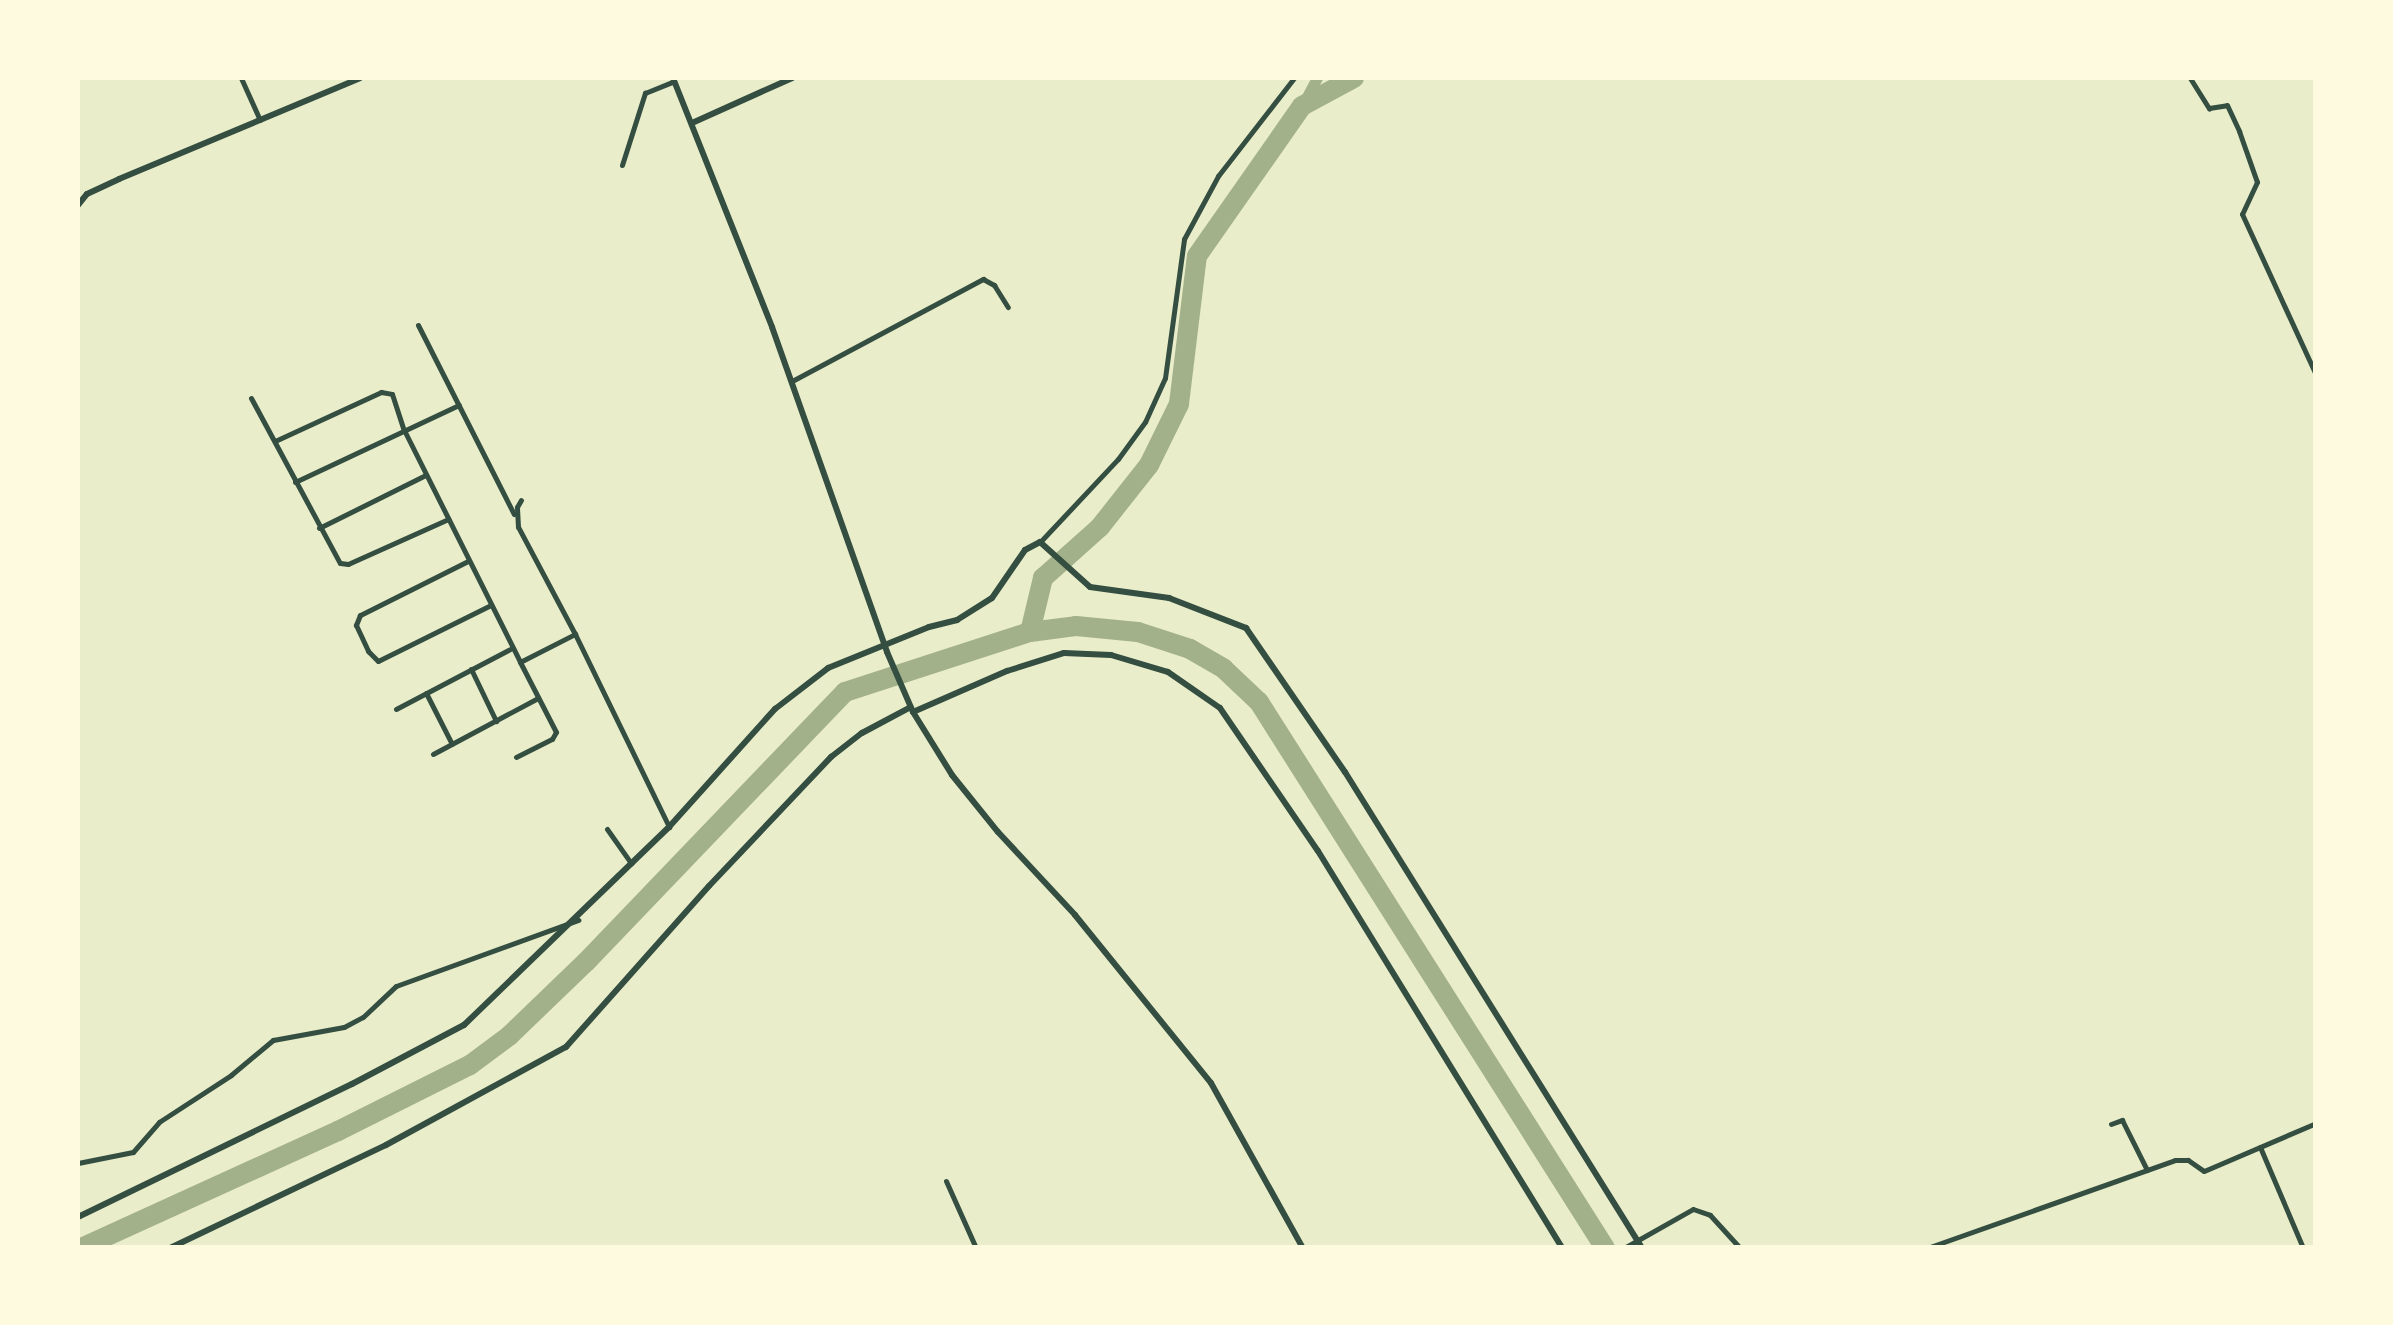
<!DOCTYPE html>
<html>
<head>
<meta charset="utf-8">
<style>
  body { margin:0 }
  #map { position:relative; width:2393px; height:1325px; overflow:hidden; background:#e9edc9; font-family:"Zilla Slab",serif }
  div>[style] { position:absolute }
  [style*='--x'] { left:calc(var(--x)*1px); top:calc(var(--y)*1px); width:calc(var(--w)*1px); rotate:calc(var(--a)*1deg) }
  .canal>* { height:11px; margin:-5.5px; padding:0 5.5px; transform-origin:5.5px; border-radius:5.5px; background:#a3b18a }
  .river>* { height:20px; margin:-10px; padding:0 10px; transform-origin:10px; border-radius:10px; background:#a3b18a }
  .minor>* { height:5px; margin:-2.5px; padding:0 2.5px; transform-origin:2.5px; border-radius:2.5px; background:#344e41 }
  .tertiary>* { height:6px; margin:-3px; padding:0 3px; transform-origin:3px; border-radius:3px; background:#344e41 }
  .secondary>* { height:6px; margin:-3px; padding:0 3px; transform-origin:3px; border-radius:3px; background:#344e41 }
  span { translate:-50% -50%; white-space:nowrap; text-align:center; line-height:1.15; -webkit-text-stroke:8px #fefae0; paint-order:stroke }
  .frame { position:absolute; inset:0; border:80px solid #fefae0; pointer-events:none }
</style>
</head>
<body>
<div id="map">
  <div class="canal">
    <i style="--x:1302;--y:106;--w:32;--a:-62"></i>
  </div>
  <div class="river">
    <i style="--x:1030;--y:632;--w:56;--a:-76.5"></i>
    <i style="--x:1043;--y:578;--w:76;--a:-41.8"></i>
    <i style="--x:1100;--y:527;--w:79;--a:-51.7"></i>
    <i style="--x:1149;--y:465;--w:68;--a:-63.8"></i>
    <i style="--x:1179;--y:404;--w:149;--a:-83.1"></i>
    <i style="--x:1197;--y:256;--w:183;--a:-55"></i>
    <i style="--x:1302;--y:106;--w:59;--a:-28.3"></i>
    <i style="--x:81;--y:1248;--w:282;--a:-24.5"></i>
    <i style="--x:338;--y:1131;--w:148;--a:-26.6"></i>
    <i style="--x:470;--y:1065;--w:49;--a:-36.6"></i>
    <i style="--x:509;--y:1036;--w:107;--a:-43.9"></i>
    <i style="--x:586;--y:962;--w:374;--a:-46.2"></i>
    <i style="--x:845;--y:692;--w:194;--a:-18"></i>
    <i style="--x:1030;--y:632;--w:46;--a:-7.4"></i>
    <i style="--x:1076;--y:626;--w:62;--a:5.5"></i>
    <i style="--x:1138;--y:632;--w:55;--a:18.1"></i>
    <i style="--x:1190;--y:649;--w:39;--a:30"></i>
    <i style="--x:1224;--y:669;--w:48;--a:43.3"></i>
    <i style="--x:1259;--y:702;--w:646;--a:57.64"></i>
  </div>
  <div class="minor">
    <i style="--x:241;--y:78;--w:46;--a:65.7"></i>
    <i style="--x:2190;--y:78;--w:36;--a:58"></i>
    <i style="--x:2209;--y:108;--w:18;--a:-9"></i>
    <i style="--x:2227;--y:105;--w:29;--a:65"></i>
    <i style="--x:2239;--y:131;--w:54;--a:70.6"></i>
    <i style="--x:2257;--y:182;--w:35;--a:115"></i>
    <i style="--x:2242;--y:214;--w:177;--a:65.3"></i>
    <i style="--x:622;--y:165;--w:76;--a:-72.3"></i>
    <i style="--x:645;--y:93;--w:31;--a:-22"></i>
    <i style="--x:418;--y:325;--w:212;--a:63.1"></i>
    <i style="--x:792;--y:381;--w:217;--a:-28.1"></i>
    <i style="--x:983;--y:279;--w:13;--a:29"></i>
    <i style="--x:994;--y:285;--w:26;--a:58"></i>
    <i style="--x:251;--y:398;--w:187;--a:61.7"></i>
    <i style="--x:340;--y:563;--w:8;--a:7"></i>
    <i style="--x:348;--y:564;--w:110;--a:-24.2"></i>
    <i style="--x:275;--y:441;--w:117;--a:-24.8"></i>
    <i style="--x:381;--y:392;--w:11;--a:10"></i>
    <i style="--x:392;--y:394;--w:38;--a:72"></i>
    <i style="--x:404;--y:430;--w:259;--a:63.4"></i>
    <i style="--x:520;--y:662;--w:62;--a:-27"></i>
    <i style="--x:575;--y:634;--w:121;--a:-118"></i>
    <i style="--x:518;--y:527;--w:20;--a:-93"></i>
    <i style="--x:517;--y:507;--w:8;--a:-60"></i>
    <i style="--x:295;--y:482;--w:181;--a:-25.2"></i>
    <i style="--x:319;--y:528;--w:119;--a:-26.4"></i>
    <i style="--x:1040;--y:542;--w:114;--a:-46.8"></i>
    <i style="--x:1118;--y:459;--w:46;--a:-53.9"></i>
    <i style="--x:1145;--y:422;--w:48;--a:-65.6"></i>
    <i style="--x:1165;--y:378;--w:140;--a:-82.2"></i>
    <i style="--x:1184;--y:239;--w:72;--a:-61.6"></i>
    <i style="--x:1218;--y:176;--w:124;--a:-52.2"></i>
    <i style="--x:468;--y:561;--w:121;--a:153.4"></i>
    <i style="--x:360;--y:615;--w:11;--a:112"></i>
    <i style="--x:356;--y:625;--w:29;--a:65"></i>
    <i style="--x:368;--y:651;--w:14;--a:45"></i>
    <i style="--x:378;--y:661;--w:126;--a:-26.4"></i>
    <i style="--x:575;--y:634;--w:215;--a:64"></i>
    <i style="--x:471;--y:669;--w:58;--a:64.3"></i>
    <i style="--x:426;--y:693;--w:57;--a:63"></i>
    <i style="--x:396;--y:709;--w:131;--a:-27.7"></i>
    <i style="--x:433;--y:754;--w:119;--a:-28.1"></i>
    <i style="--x:516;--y:757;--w:40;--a:-26.6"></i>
    <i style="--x:552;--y:739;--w:8;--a:-60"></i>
    <i style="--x:556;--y:732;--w:79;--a:-117.2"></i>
    <i style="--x:607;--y:829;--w:42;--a:54.8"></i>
    <i style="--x:2111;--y:1124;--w:12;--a:-20"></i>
    <i style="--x:2122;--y:1120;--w:56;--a:63.4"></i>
    <i style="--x:2260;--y:1147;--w:110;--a:66.9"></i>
    <i style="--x:78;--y:1163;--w:56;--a:-11.3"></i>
    <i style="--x:133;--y:1152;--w:40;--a:-49"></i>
    <i style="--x:159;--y:1122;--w:86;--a:-33.1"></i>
    <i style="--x:231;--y:1075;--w:55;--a:-39.8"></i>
    <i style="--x:273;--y:1040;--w:72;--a:-10.4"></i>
    <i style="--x:344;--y:1027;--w:21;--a:-28"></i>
    <i style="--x:363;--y:1017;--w:45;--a:-43.2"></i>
    <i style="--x:396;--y:986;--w:194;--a:-19.9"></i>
    <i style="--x:946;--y:1181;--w:73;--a:65.9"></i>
    <i style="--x:1624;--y:1248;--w:79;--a:-29.5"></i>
    <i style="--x:1693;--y:1209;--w:18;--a:19"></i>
    <i style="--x:1710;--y:1215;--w:45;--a:47.7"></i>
    <i style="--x:1927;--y:1248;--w:263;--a:-19.5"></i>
    <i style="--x:2175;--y:1160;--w:13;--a:0"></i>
    <i style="--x:2188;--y:1160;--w:19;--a:35"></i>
    <i style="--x:2204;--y:1171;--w:122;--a:-23.2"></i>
  </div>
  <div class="tertiary">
    <i style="--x:692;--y:123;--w:110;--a:-24.2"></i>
    <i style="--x:78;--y:205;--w:14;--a:-51"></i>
    <i style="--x:87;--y:194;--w:35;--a:-25"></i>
    <i style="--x:119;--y:179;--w:261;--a:-22.7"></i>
    <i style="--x:913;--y:712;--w:103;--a:-23.6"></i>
    <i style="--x:1007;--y:671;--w:60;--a:-17.5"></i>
    <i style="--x:1064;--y:653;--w:47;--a:2.4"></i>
    <i style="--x:1111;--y:655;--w:59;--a:16.6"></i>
    <i style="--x:1168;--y:672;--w:63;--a:34.7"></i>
    <i style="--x:1220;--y:708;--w:173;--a:55.6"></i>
    <i style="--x:1318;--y:851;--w:466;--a:58.4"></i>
    <i style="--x:78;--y:1217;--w:305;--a:-25.9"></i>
    <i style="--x:352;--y:1084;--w:127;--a:-27.8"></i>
    <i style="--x:464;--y:1025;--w:285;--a:-44"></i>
    <i style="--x:669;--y:827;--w:159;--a:-48.1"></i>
    <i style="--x:775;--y:709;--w:67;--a:-37.7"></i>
    <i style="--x:828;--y:668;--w:109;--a:-22.1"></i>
    <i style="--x:929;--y:627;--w:29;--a:-14"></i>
    <i style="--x:957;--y:620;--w:41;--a:-32.2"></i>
    <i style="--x:992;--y:598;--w:58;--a:-55.5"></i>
    <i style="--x:1025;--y:550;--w:17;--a:-28"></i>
    <i style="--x:1040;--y:542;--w:67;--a:42"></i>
    <i style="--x:1090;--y:587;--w:80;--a:7.9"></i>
    <i style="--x:1169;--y:598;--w:83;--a:21.3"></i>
    <i style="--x:1246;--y:628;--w:175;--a:55.5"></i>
    <i style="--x:1345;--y:772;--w:561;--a:58.04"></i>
    <i style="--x:170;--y:1248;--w:239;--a:-25.5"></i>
    <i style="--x:386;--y:1145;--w:205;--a:-28.6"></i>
    <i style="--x:566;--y:1047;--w:215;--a:-48.4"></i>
    <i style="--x:709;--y:886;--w:178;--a:-46.6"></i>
    <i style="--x:831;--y:757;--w:39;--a:-38"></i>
    <i style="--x:862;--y:733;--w:55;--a:-28"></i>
  </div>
  <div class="secondary">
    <i style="--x:673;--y:78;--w:268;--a:68.3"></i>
    <i style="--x:772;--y:327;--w:345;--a:70.5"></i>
    <i style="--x:887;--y:652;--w:65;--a:66.6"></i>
    <i style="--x:913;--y:712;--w:74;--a:58.2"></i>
    <i style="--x:952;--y:775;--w:73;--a:51.1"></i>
    <i style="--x:998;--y:832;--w:113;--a:47.1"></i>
    <i style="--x:1075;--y:915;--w:216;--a:51"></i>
    <i style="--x:1211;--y:1083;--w:189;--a:60.9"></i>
  </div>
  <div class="frame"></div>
</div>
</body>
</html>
